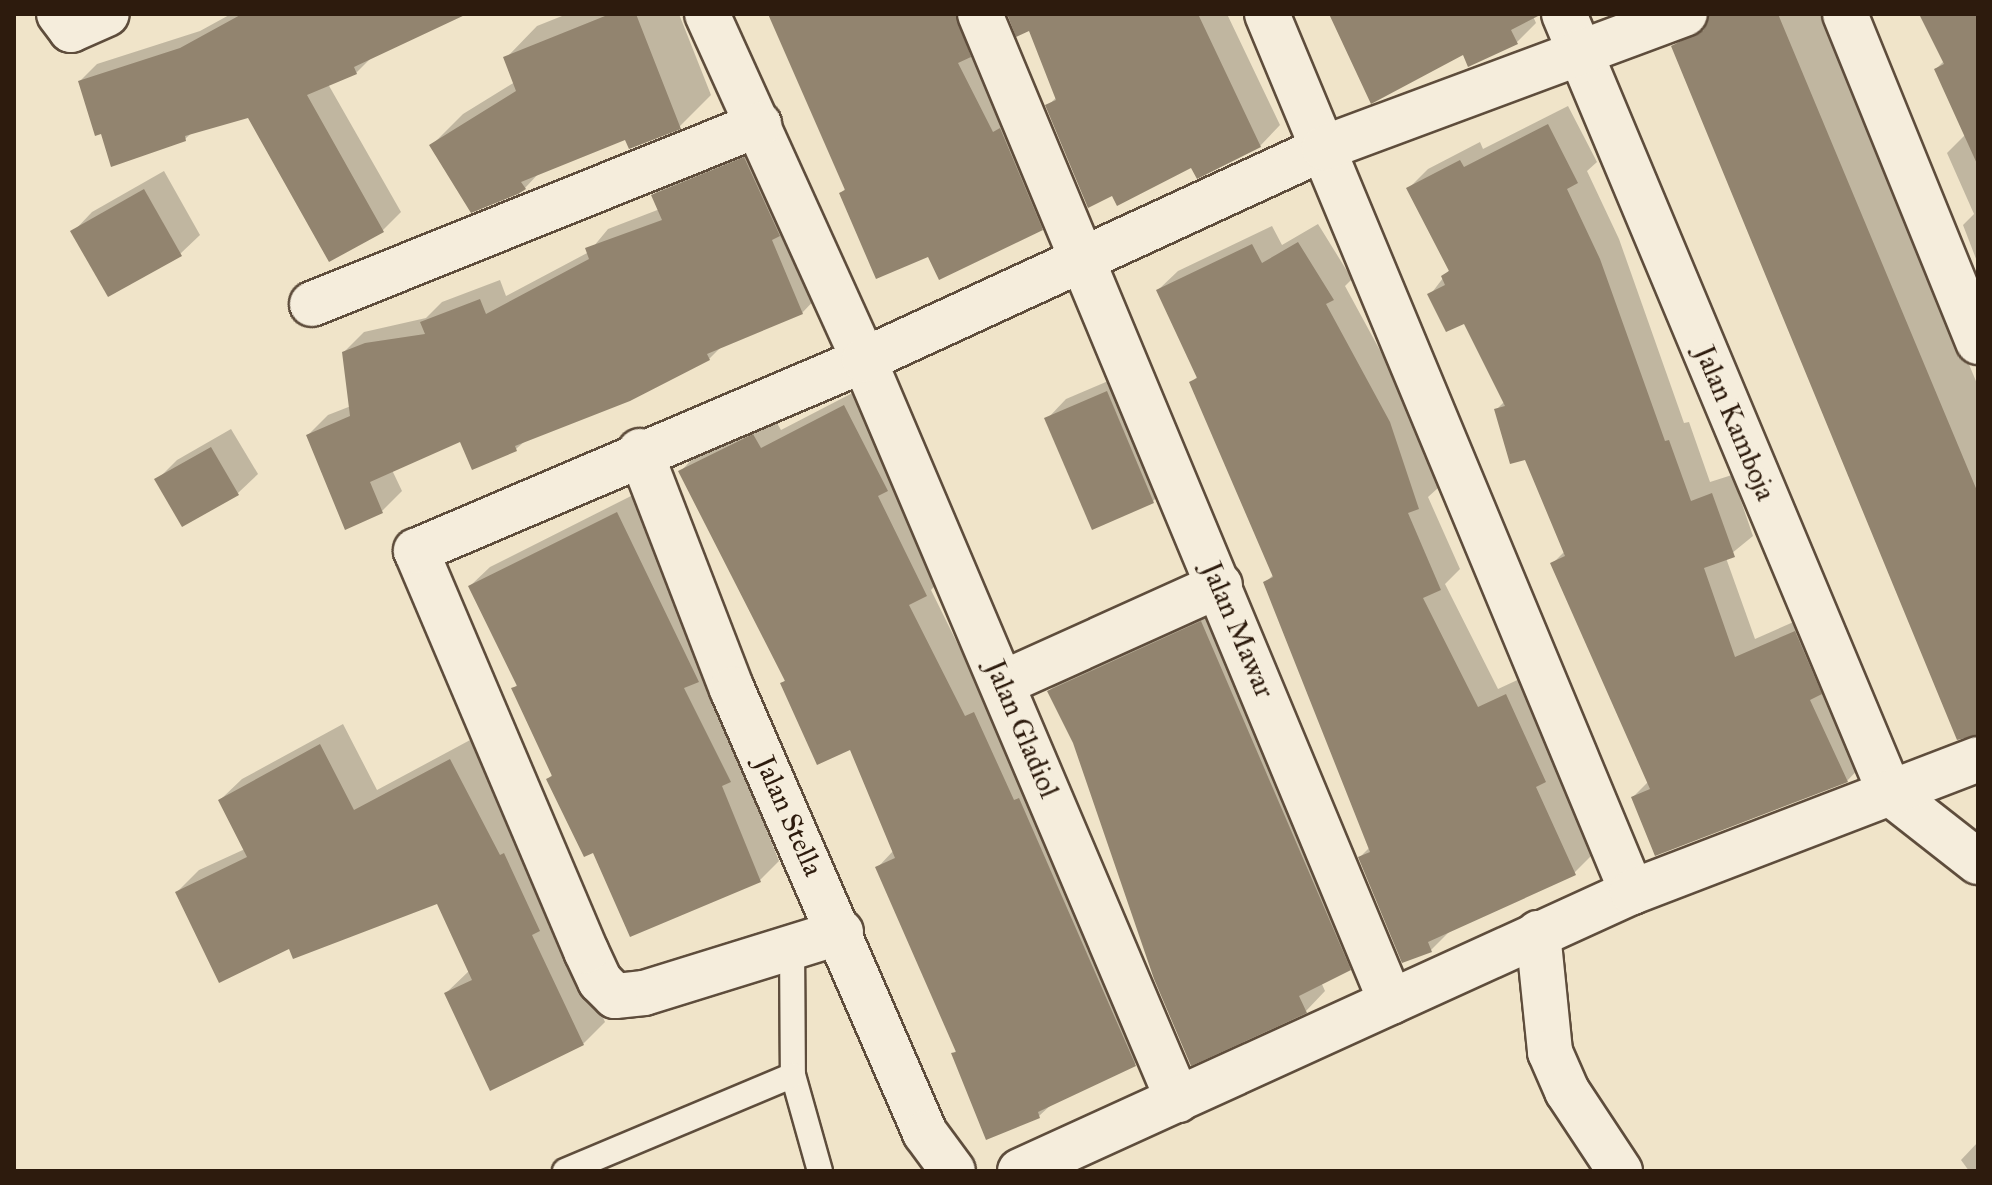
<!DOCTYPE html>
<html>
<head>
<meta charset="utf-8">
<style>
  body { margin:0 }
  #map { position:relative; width:1992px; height:1185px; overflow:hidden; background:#f0e4c9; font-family:"IM FELL Great Primer",serif }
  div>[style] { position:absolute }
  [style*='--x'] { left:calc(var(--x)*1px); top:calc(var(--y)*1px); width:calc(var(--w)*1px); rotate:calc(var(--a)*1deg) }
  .shadow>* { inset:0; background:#0003 }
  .building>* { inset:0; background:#92846f }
  .roads { filter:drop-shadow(2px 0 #5e4d3c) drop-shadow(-2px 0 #5e4d3c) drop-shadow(0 2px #5e4d3c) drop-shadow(0 -2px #5e4d3c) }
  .service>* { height:24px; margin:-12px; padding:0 12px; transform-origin:12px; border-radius:12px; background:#f5eddc }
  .minor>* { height:44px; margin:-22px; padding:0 22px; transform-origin:22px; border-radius:22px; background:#f5eddc }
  span { translate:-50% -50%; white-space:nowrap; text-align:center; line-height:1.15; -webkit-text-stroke:8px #f5eddc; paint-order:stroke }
  .street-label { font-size:28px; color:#2d1b0d }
  .frame { position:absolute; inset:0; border:16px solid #2d1b0d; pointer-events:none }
</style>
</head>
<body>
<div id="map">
  <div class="shadow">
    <i style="clip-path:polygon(231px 14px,358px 14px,374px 55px,356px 73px,328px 84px,401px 212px,383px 230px,330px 260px,249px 116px,194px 131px,185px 139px,102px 132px,80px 81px,97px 64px,200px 31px)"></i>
    <i style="clip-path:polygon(567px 14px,679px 14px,711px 95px,679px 127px,626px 138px,540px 172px,525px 188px,431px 146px,463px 114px,515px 82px,506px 58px,537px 26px)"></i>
    <i style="clip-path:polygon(770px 14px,983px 14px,1062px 208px,1042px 228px,929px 254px,841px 193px,846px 188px)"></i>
    <i style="clip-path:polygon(1009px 14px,1227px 14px,1280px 125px,1260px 146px,1192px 165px,1047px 106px,1057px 97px,1030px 28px)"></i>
    <i style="clip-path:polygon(1332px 14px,1532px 14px,1536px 23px,1516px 43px,1464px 53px,1372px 101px)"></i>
    <i style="clip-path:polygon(1706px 14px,1823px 14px,1978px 386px,1978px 716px,1674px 46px)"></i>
    <i style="clip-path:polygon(1921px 14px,1978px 14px,1978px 264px,1963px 225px,1974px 214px,1947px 153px,1966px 134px,1936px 69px,1944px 61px)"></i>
    <i style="clip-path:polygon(1568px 106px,1597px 162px,1587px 171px,1619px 239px,1684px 423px,1689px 422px,1710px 482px,1732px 475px,1753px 536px,1726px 558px,1755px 639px,1814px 613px,1866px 761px,1847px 781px,1633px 797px,1649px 781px,1553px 563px,1565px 551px,1526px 457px,1496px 410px,1505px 401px,1465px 321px,1430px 295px,1450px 269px,1409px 188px,1428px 169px,1480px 142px,1483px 149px)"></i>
    <i style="clip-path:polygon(764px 138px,821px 293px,802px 313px,722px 346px,709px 359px,525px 441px,516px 449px,461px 440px,392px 470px,402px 491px,382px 511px,308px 435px,328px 415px,351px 406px,344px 352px,364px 332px,426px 318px,442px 302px,500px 280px,506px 296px,589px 252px,608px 229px,660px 209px,653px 195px,673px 175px)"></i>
    <i style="clip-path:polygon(164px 171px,200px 235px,180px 254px,73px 232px,92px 212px)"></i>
    <i style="clip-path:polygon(1318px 224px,1352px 279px,1345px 286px,1408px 402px,1438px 488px,1428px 497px,1460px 569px,1445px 584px,1498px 689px,1526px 676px,1565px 761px,1556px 769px,1594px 853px,1574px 873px,1450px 931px,1431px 950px,1360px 857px,1370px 847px,1266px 582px,1274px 574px,1191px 383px,1198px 376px,1158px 290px,1178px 271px,1272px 226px,1282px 245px)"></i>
    <i style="clip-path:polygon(1127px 373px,1173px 482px,1153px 501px,1047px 419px,1066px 399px)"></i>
    <i style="clip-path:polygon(864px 387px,945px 575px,931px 590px,1155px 1044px,1135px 1064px,1053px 1103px,1039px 1116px,953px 1054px,957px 1050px,878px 867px,894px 850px,851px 748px,782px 684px,786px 679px,681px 471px,700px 451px,773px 416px,781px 430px)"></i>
    <i style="clip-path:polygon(231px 429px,258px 474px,238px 493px,157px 480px,177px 460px)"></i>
    <i style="clip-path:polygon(637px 493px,749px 761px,742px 768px,779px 861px,759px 881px,594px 850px,548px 779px,553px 774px,513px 689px,518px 684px,470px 586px,490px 567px)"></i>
    <i style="clip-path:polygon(1221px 603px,1369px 949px,1349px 968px,1321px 982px,1325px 991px,1306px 1011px,1075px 742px,1049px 691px,1069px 671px)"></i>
    <i style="clip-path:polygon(343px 724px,377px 790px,472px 739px,522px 835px,605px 1022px,583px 1044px,446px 993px,469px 971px,438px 901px,290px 946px,177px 892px,199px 870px,245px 849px,220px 800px,242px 779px)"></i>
    <i style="clip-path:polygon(1978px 1142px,1978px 1171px,1969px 1171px,1961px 1160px)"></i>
  </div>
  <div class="building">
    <i style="clip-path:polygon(242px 14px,467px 14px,354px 67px,357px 74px,307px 95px,384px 232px,329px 262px,248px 118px,185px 136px,186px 141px,111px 167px,101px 134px,95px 136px,78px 81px,180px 48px)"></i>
    <i style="clip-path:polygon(610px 14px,636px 14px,681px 129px,629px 149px,625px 140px,521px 182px,526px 189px,518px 194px,471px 213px,429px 145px,516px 91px,503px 57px)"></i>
    <i style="clip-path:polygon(768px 14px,956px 14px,971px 57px,958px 63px,993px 132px,1000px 128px,1043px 230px,939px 280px,928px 257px,876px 279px,839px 193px,845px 190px)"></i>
    <i style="clip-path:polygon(1007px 14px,1198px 14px,1261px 147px,1197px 179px,1191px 168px,1117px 206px,1112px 196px,1088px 208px,1045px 105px,1056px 100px,1029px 31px,1016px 37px)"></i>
    <i style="clip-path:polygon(1329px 14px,1540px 14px,1540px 15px,1511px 30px,1518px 44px,1468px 67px,1463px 55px,1371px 104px)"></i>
    <i style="clip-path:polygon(1709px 14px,1778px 14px,1978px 493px,1978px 735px,1957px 740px,1671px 46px,1704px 30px)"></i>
    <i style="clip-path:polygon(1919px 14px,1978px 14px,1978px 166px,1934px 69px,1944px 64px)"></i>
    <i style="clip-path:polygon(1548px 124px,1578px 183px,1567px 189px,1600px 259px,1665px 441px,1669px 440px,1691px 501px,1712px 493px,1735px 557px,1704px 568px,1735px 657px,1795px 631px,1822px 694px,1810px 700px,1848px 782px,1655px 856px,1631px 797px,1650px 789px,1550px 563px,1565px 556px,1525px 460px,1510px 464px,1494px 409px,1505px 406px,1464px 324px,1446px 332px,1427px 294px,1445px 285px,1441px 276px,1449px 271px,1406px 188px,1460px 160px,1464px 167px)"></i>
    <i style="clip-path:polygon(744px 157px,780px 236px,772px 240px,803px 314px,707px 354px,710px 360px,630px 401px,515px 446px,517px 451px,472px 470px,460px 442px,370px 482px,383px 513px,345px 530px,306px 435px,350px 416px,342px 352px,365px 343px,425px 334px,420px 322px,480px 299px,486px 314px,589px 259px,585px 248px,662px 220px,651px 195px)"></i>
    <i style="clip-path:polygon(144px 189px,182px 256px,108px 297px,70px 231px)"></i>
    <i style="clip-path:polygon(1298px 242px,1334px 300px,1326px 304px,1390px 422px,1419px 509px,1408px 513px,1441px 590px,1423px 598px,1478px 707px,1506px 694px,1546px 782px,1536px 787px,1576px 875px,1428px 942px,1432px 952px,1402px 963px,1358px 857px,1370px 852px,1263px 582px,1273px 577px,1189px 382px,1197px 378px,1156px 290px,1252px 244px,1262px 263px)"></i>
    <i style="clip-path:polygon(1107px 391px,1154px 503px,1092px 530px,1044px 418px)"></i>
    <i style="clip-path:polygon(844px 405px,888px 491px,878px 496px,927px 596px,909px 605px,965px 716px,974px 712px,1014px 800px,1019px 798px,1136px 1066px,1038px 1112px,1040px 1118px,986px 1140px,951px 1053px,956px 1052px,875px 867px,895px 858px,850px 750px,817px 765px,780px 683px,785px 681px,678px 471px,753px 434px,761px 448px)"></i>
    <i style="clip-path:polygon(211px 447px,239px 495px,182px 527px,154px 479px)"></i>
    <i style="clip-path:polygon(617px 512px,699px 682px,684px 688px,731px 782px,722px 786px,761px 882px,630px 937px,593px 853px,584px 857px,546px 779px,552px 776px,511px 688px,517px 686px,468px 586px)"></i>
    <i style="clip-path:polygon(1201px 621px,1351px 970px,1299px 996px,1307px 1013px,1191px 1066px,1154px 979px,1073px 743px,1047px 691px)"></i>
    <i style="clip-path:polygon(320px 744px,354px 810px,450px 759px,500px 855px,504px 853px,540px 931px,532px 935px,584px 1045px,490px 1091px,444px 993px,472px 980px,437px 904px,293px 959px,289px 949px,219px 983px,175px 892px,247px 857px,218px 800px)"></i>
  </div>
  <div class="roads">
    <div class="service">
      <i style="--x:792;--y:944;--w:131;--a:89.6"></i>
      <i style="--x:793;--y:1075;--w:100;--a:74.3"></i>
      <i style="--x:565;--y:1171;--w:247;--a:-22.8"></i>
    </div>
    <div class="minor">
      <i style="--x:59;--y:14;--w:20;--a:53"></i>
      <i style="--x:71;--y:30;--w:39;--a:-24"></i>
      <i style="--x:707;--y:14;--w:380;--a:65.6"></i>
      <i style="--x:864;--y:360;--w:804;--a:67.01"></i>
      <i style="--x:980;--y:14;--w:1070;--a:67.41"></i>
      <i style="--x:1267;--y:14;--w:951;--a:67.43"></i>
      <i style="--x:1564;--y:14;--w:844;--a:67.29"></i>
      <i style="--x:1890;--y:793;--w:112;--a:38.1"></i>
      <i style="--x:1845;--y:14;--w:354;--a:67.9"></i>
      <i style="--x:312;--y:304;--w:482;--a:-21.9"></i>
      <i style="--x:640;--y:451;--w:255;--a:68.9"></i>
      <i style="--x:732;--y:689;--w:484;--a:66.5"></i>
      <i style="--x:925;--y:1133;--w:47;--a:53.6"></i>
      <i style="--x:1003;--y:683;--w:238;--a:-24.3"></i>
      <i style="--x:841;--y:932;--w:206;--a:162.8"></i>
      <i style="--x:644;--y:993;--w:29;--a:174"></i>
      <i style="--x:615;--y:996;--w:21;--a:-135"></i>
      <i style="--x:600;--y:981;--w:33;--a:-115"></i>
      <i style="--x:586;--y:951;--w:435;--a:-113"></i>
      <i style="--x:416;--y:551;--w:487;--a:-23.1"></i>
      <i style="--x:864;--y:360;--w:507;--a:-24.74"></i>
      <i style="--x:1324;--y:148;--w:385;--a:-20.4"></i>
      <i style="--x:1538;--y:933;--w:120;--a:84.2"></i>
      <i style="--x:1550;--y:1052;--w:43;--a:66.4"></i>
      <i style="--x:1567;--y:1091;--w:96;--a:56.5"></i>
      <i style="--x:1020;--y:1171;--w:673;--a:-24.51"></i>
      <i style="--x:1632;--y:892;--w:371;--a:-21"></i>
    </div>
  </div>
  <div class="street-label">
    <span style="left:1735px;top:423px;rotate:67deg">Jalan Kamboja</span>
    <span style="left:1238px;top:630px;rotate:67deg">Jalan Mawar</span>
    <span style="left:1022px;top:729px;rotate:67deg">Jalan Gladiol</span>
    <span style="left:789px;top:816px;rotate:66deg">Jalan Stella</span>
  </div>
  <div class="frame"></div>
</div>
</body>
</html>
